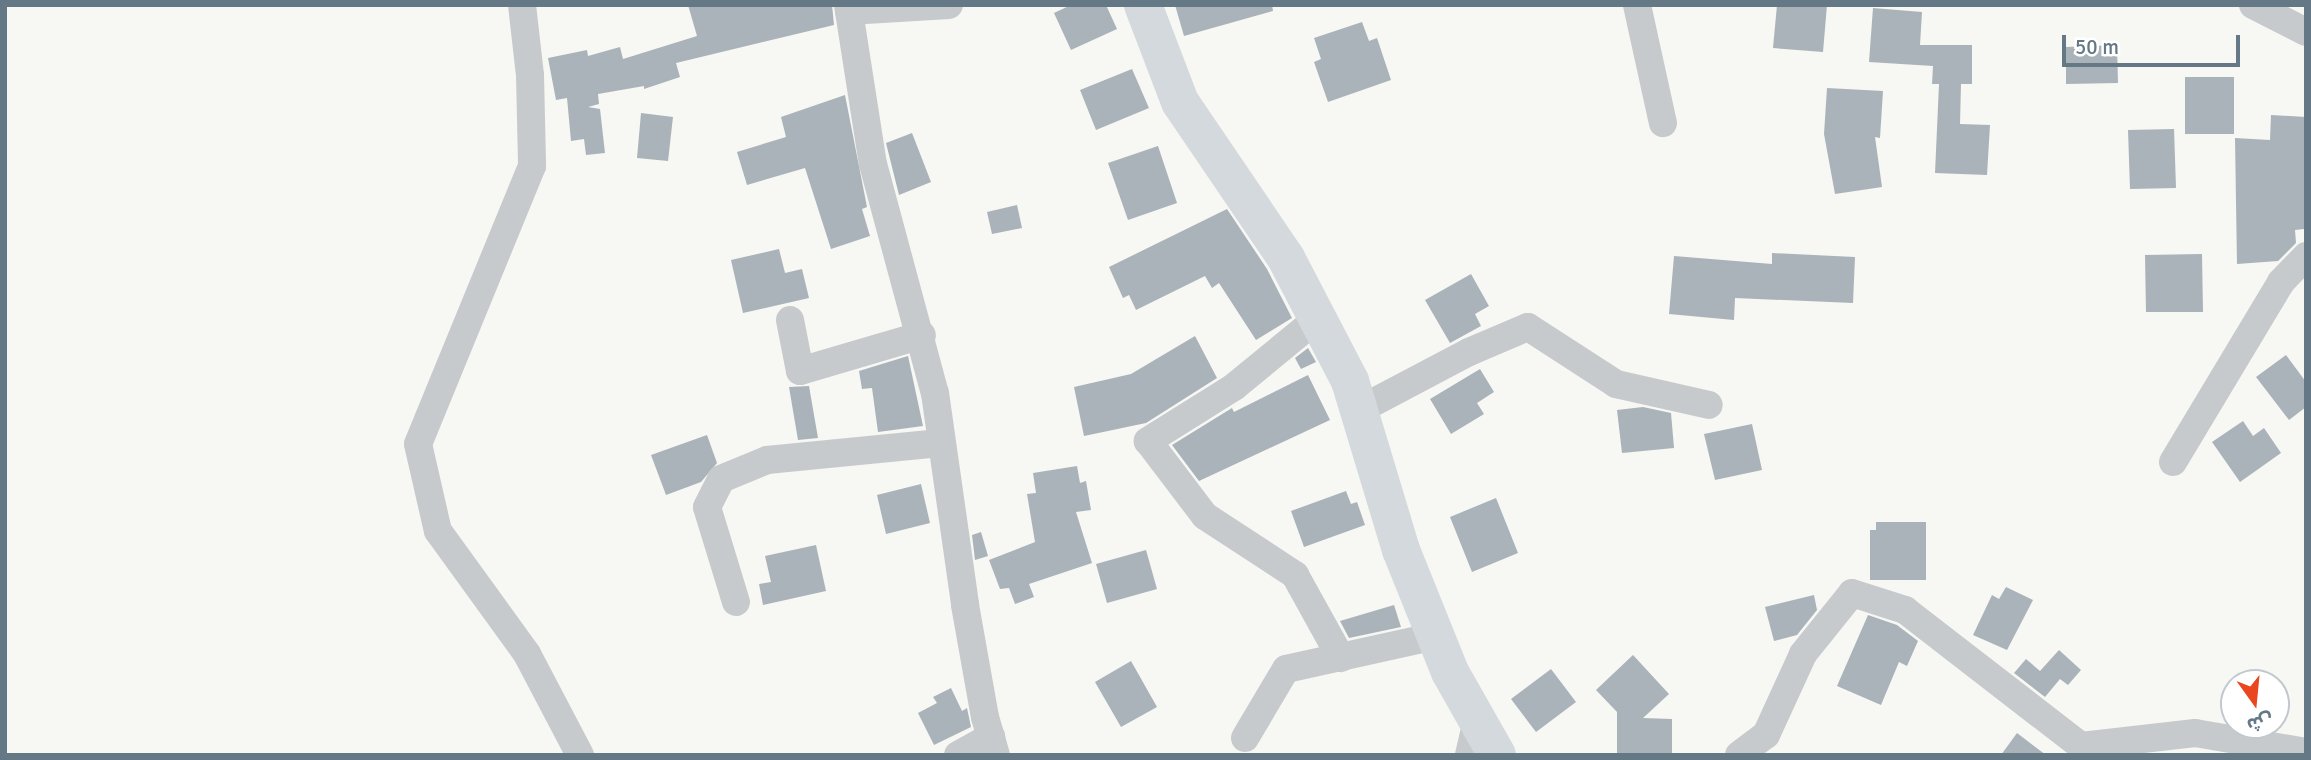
<!DOCTYPE html>
<html>
<head>
<meta charset="utf-8">
<style>
  body { margin:0 }
  #map { position:relative; width:2311px; height:760px; overflow:hidden; background:#f7f7f3; font-family:Signika,"Noto Sans Arabic",sans-serif }
  div>[style] { position:absolute }
  [style*='--x'] { left:calc(var(--x)*1px); top:calc(var(--y)*1px); width:calc(var(--w)*1px); rotate:calc(var(--a)*1deg) }
  .building>* { inset:0; background:#aab3b9 }
  .street>* { height:28px; margin:-14px; padding:0 14px; transform-origin:14px; border-radius:14px; background:#c6cacd }
  .secondary>* { height:38px; margin:-19px; padding:0 19px; transform-origin:19px; border-radius:19px; background:#d4d9dd }
  span { translate:-50% -50%; white-space:nowrap; text-align:center; line-height:1.15; -webkit-text-stroke:7px #fff; paint-order:stroke }
  .frame { position:absolute; inset:0; border:7px solid #647886; pointer-events:none }
  .north { position:absolute; left:2220px; top:669px; width:70px; height:70px; box-sizing:border-box; background:#fff; border:2px solid #c1c9cf; border-radius:50%; rotate:165deg; font-size:19px; font-weight:700; line-height:28px; text-align:center; color:#647886 }
  .north::after { content:''; display:block; margin:auto; width:24px; height:32px; background:#ea4620; clip-path:polygon(50% 0,100% 100%,50% 72%,0 100%) }
  .scale { position:absolute; left:2062px; top:35px; width:178px; height:32px; box-sizing:border-box; border:4px solid #647886; border-top:0; padding-left:9px; font-size:21px; line-height:24px; white-space:nowrap; color:#647886; -webkit-text-stroke:5px #fff; paint-order:stroke }
</style>
</head>
<body>
<div id="map">
  <div class="building">
    <i style="clip-path:polygon(688px 5px,832px 5px,834px 25px,676px 63px,680px 77px,644px 89px,644px 86px,598px 94px,599px 104px,588px 107px,600px 109px,605px 153px,586px 155px,584px 139px,571px 141px,567px 98px,556px 100px,548px 58px,587px 50px,588px 56px,620px 47px,623px 59px,697px 36px)"></i>
    <i style="clip-path:polygon(1071px 5px,1106px 5px,1117px 29px,1071px 50px,1054px 13px)"></i>
    <i style="clip-path:polygon(1175px 5px,1272px 5px,1273px 11px,1184px 36px)"></i>
    <i style="clip-path:polygon(1777px 5px,1827px 5px,1823px 52px,1773px 48px)"></i>
    <i style="clip-path:polygon(1873px 8px,1922px 12px,1920px 45px,1972px 45px,1972px 84px,1961px 84px,1960px 124px,1990px 125px,1987px 175px,1935px 173px,1939px 84px,1932px 84px,1933px 66px,1869px 62px)"></i>
    <i style="clip-path:polygon(1362px 22px,1369px 41px,1377px 38px,1391px 80px,1328px 102px,1314px 62px,1321px 59px,1314px 38px)"></i>
    <i style="clip-path:polygon(2117px 45px,2118px 83px,2066px 84px,2066px 47px)"></i>
    <i style="clip-path:polygon(1132px 69px,1149px 108px,1096px 130px,1080px 90px)"></i>
    <i style="clip-path:polygon(2185px 77px,2234px 77px,2234px 134px,2185px 134px)"></i>
    <i style="clip-path:polygon(1827px 88px,1883px 91px,1880px 138px,1875px 137px,1882px 187px,1835px 194px,1824px 134px)"></i>
    <i style="clip-path:polygon(845px 95px,867px 207px,862px 209px,870px 236px,831px 249px,805px 168px,747px 185px,737px 152px,786px 137px,781px 117px)"></i>
    <i style="clip-path:polygon(641px 113px,673px 117px,668px 161px,637px 158px)"></i>
    <i style="clip-path:polygon(2271px 115px,2306px 117px,2304px 229px,2295px 230px,2296px 243px,2278px 261px,2237px 264px,2235px 138px,2270px 140px)"></i>
    <i style="clip-path:polygon(2174px 129px,2176px 188px,2130px 189px,2128px 130px)"></i>
    <i style="clip-path:polygon(912px 133px,931px 182px,899px 195px,886px 143px)"></i>
    <i style="clip-path:polygon(1158px 146px,1177px 203px,1128px 220px,1108px 163px)"></i>
    <i style="clip-path:polygon(1017px 205px,1022px 228px,992px 234px,987px 212px)"></i>
    <i style="clip-path:polygon(1227px 209px,1267px 269px,1292px 318px,1256px 340px,1219px 283px,1212px 288px,1205px 276px,1136px 310px,1129px 295px,1123px 298px,1109px 267px)"></i>
    <i style="clip-path:polygon(779px 249px,785px 273px,802px 269px,809px 298px,743px 313px,731px 260px)"></i>
    <i style="clip-path:polygon(1772px 253px,1855px 257px,1853px 303px,1735px 298px,1734px 320px,1669px 314px,1674px 256px,1772px 264px)"></i>
    <i style="clip-path:polygon(2202px 254px,2203px 312px,2146px 312px,2145px 255px)"></i>
    <i style="clip-path:polygon(1471px 274px,1489px 306px,1475px 314px,1481px 326px,1450px 343px,1425px 300px)"></i>
    <i style="clip-path:polygon(1195px 336px,1217px 378px,1146px 423px,1084px 436px,1074px 387px,1131px 374px)"></i>
    <i style="clip-path:polygon(1308px 348px,1316px 362px,1301px 369px,1295px 358px)"></i>
    <i style="clip-path:polygon(2286px 355px,2306px 382px,2306px 407px,2289px 420px,2256px 377px)"></i>
    <i style="clip-path:polygon(908px 356px,923px 426px,878px 432px,872px 388px,862px 389px,859px 371px)"></i>
    <i style="clip-path:polygon(1480px 369px,1494px 392px,1477px 403px,1484px 414px,1451px 434px,1430px 399px)"></i>
    <i style="clip-path:polygon(1308px 375px,1330px 420px,1199px 481px,1172px 445px,1232px 408px,1234px 412px)"></i>
    <i style="clip-path:polygon(809px 386px,818px 438px,798px 440px,789px 387px)"></i>
    <i style="clip-path:polygon(1643px 407px,1671px 413px,1674px 448px,1622px 453px,1617px 410px)"></i>
    <i style="clip-path:polygon(2243px 421px,2253px 436px,2264px 428px,2281px 453px,2240px 482px,2212px 442px)"></i>
    <i style="clip-path:polygon(1752px 424px,1762px 470px,1715px 480px,1704px 434px)"></i>
    <i style="clip-path:polygon(707px 435px,717px 463px,701px 482px,666px 495px,651px 455px)"></i>
    <i style="clip-path:polygon(1077px 466px,1080px 483px,1086px 481px,1091px 510px,1076px 512px,1092px 563px,1029px 584px,1034px 597px,1015px 604px,1009px 588px,1000px 589px,989px 560px,1035px 542px,1027px 494px,1036px 493px,1033px 473px)"></i>
    <i style="clip-path:polygon(921px 484px,930px 523px,886px 534px,877px 495px)"></i>
    <i style="clip-path:polygon(1346px 491px,1351px 504px,1357px 502px,1365px 525px,1304px 547px,1291px 511px)"></i>
    <i style="clip-path:polygon(1496px 498px,1518px 553px,1472px 572px,1450px 517px)"></i>
    <i style="clip-path:polygon(1876px 522px,1926px 522px,1926px 580px,1870px 580px,1870px 530px,1876px 530px)"></i>
    <i style="clip-path:polygon(981px 532px,988px 556px,975px 560px,972px 535px)"></i>
    <i style="clip-path:polygon(816px 545px,826px 591px,763px 605px,759px 584px,771px 582px,765px 556px)"></i>
    <i style="clip-path:polygon(1146px 550px,1157px 589px,1107px 603px,1096px 564px)"></i>
    <i style="clip-path:polygon(2006px 587px,2033px 600px,2007px 650px,1973px 635px,1992px 595px,1999px 599px)"></i>
    <i style="clip-path:polygon(1814px 595px,1817px 610px,1797px 635px,1774px 641px,1765px 607px)"></i>
    <i style="clip-path:polygon(1394px 605px,1401px 627px,1349px 638px,1340px 621px)"></i>
    <i style="clip-path:polygon(1868px 615px,1897px 625px,1918px 641px,1907px 666px,1899px 662px,1881px 705px,1837px 686px)"></i>
    <i style="clip-path:polygon(2059px 650px,2081px 670px,2068px 685px,2060px 679px,2045px 697px,2014px 673px,2026px 659px,2040px 671px)"></i>
    <i style="clip-path:polygon(1633px 655px,1669px 694px,1643px 718px,1672px 719px,1672px 755px,1617px 755px,1617px 712px,1596px 690px)"></i>
    <i style="clip-path:polygon(1131px 661px,1157px 707px,1121px 727px,1095px 682px)"></i>
    <i style="clip-path:polygon(1551px 669px,1576px 702px,1536px 732px,1511px 699px)"></i>
    <i style="clip-path:polygon(951px 688px,962px 711px,967px 708px,971px 727px,934px 745px,918px 713px,937px 703px,933px 697px)"></i>
    <i style="clip-path:polygon(2017px 733px,2046px 755px,2001px 755px)"></i>
  </div>
  <div class="street">
    <i style="--x:522;--y:5;--w:70;--a:83.5"></i>
    <i style="--x:530;--y:75;--w:91;--a:88.7"></i>
    <i style="--x:532;--y:166;--w:300;--a:112.3"></i>
    <i style="--x:418;--y:444;--w:89;--a:77.1"></i>
    <i style="--x:438;--y:531;--w:152;--a:54.1"></i>
    <i style="--x:527;--y:654;--w:114;--a:62.3"></i>
    <i style="--x:848;--y:5;--w:161;--a:81.1"></i>
    <i style="--x:873;--y:164;--w:237;--a:74.9"></i>
    <i style="--x:935;--y:393;--w:214;--a:81.9"></i>
    <i style="--x:965;--y:605;--w:114;--a:79.9"></i>
    <i style="--x:985;--y:717;--w:40;--a:74"></i>
    <i style="--x:1637;--y:5;--w:121;--a:77.6"></i>
    <i style="--x:2253;--y:5;--w:59;--a:27"></i>
    <i style="--x:849;--y:11;--w:100;--a:-3.4"></i>
    <i style="--x:1318;--y:318;--w:109;--a:140.6"></i>
    <i style="--x:1234;--y:387;--w:102;--a:147.9"></i>
    <i style="--x:1148;--y:441;--w:94;--a:52.8"></i>
    <i style="--x:1205;--y:516;--w:108;--a:33.2"></i>
    <i style="--x:1295;--y:575;--w:95;--a:61"></i>
    <i style="--x:790;--y:320;--w:52;--a:78.9"></i>
    <i style="--x:800;--y:371;--w:127;--a:-16.4"></i>
    <i style="--x:1359;--y:410;--w:124;--a:-27.8"></i>
    <i style="--x:1469;--y:352;--w:64;--a:-23"></i>
    <i style="--x:1528;--y:327;--w:105;--a:32.9"></i>
    <i style="--x:1616;--y:384;--w:95;--a:12.7"></i>
    <i style="--x:2173;--y:462;--w:210;--a:-59"></i>
    <i style="--x:2281;--y:282;--w:36;--a:-46"></i>
    <i style="--x:736;--y:602;--w:99;--a:-107"></i>
    <i style="--x:707;--y:507;--w:31;--a:-63"></i>
    <i style="--x:721;--y:479;--w:50;--a:-22.4"></i>
    <i style="--x:767;--y:460;--w:174;--a:-5.6"></i>
    <i style="--x:1245;--y:738;--w:80;--a:-59.3"></i>
    <i style="--x:1286;--y:669;--w:154;--a:-12.4"></i>
    <i style="--x:958;--y:755;--w:38;--a:-29"></i>
    <i style="--x:1469;--y:755;--w:36;--a:-77"></i>
    <i style="--x:1739;--y:755;--w:34;--a:-37"></i>
    <i style="--x:1766;--y:735;--w:89;--a:-65.4"></i>
    <i style="--x:1803;--y:654;--w:78;--a:-51.2"></i>
    <i style="--x:1852;--y:593;--w:56;--a:17.8"></i>
    <i style="--x:1905;--y:610;--w:222;--a:37.7"></i>
    <i style="--x:2081;--y:746;--w:115;--a:-6.5"></i>
    <i style="--x:2195;--y:733;--w:113;--a:9.7"></i>
  </div>
  <div class="secondary">
    <i style="--x:1143;--y:5;--w:104;--a:69.1"></i>
    <i style="--x:1180;--y:102;--w:189;--a:55.8"></i>
    <i style="--x:1286;--y:258;--w:139;--a:62.5"></i>
    <i style="--x:1350;--y:381;--w:177;--a:73.2"></i>
    <i style="--x:1401;--y:550;--w:131;--a:68.1"></i>
    <i style="--x:1450;--y:672;--w:95;--a:60.5"></i>
  </div>
  <div class="frame"></div>
  <div class="north">ش</div>
  <div class="scale">50 m</div>
</div>
</body>
</html>
